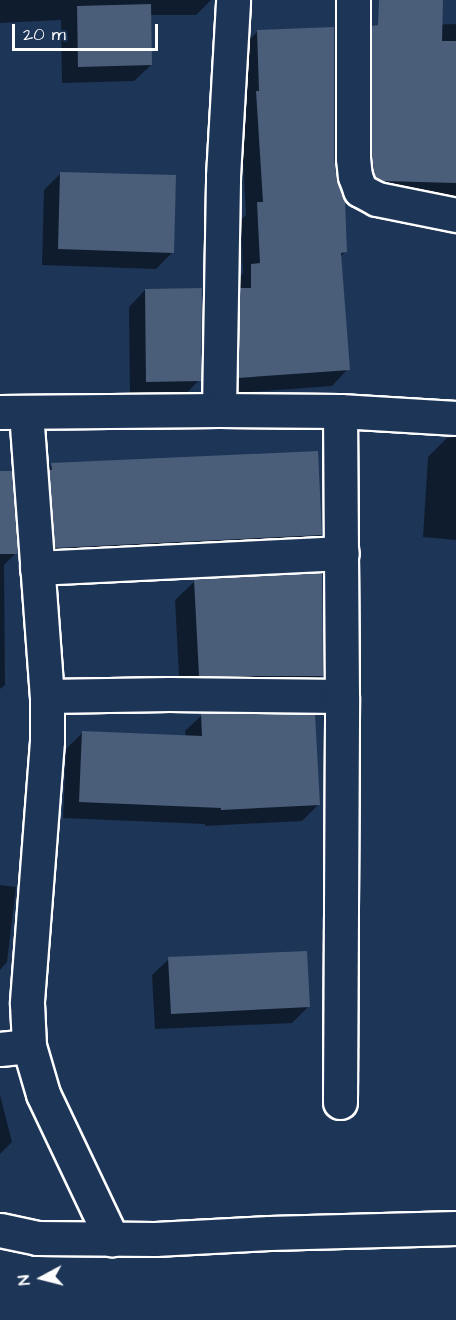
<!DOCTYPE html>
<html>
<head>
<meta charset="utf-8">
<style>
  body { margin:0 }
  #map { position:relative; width:456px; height:1320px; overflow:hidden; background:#1d3557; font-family:"Architects Daughter",sans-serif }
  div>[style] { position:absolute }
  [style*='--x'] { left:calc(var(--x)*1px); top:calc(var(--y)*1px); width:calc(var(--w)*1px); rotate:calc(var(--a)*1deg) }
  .shadow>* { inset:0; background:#0007 }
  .building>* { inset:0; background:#4a5d79 }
  .roads { filter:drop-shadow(2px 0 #fff) drop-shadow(-2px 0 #fff) drop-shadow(0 2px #fff) drop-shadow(0 -2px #fff) }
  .street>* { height:33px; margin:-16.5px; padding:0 16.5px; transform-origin:16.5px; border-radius:16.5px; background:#1d3557 }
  span { translate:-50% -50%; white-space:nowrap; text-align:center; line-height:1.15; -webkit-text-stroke:4.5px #1d3557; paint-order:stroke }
  .north { position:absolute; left:12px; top:1248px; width:60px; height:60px; -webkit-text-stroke:4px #1d3557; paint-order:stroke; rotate:263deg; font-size:16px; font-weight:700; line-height:24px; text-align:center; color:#fff }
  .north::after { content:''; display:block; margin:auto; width:21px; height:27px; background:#fff; clip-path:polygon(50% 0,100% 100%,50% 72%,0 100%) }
  .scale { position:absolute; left:12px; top:24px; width:146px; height:27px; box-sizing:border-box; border:3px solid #fff; border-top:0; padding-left:8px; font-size:18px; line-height:21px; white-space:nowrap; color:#fff; -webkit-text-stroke:4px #1d3557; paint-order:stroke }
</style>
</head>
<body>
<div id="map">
  <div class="shadow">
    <i style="clip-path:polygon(0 0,211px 0,196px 15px,150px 15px,151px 65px,134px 81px,62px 83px,61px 20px,0 23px)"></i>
    <i style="clip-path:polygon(456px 24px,456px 198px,366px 197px,356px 44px,372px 27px)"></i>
    <i style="clip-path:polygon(258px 31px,333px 158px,345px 252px,340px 257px,348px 369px,332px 386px,222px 394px,235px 282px,243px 273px,241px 220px,246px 215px,240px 109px,241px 48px)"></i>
    <i style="clip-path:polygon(60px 174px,172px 253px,156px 269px,42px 265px,44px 190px)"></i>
    <i style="clip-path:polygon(145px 290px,199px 380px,183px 397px,130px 398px,129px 307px)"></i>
    <i style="clip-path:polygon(456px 437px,456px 540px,423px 537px,428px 457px,447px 438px)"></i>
    <i style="clip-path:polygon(52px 464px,321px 535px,302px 553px,37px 566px,34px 483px)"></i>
    <i style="clip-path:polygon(0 472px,16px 553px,4px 565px,5px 685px,0 689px)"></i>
    <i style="clip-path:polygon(195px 581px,322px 675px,302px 695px,180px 695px,175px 600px)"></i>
    <i style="clip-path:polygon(202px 715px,319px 804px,302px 821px,205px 826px,205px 824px,63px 818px,66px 749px,82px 733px,186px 737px,185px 731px)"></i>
    <i style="clip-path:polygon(0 885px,16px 887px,7px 962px,0 970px)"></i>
    <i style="clip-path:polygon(169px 959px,309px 1006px,292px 1023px,155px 1029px,152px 975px)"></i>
    <i style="clip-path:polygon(0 1095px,12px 1142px,0 1154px)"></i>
  </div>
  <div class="building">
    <i style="clip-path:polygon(379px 0,443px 0,442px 41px,456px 41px,456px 183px,383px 181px,375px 177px,372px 157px,372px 26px,378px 25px)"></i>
    <i style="clip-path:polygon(151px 4px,152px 65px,78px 67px,77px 6px)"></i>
    <i style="clip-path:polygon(334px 27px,334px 158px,337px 182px,345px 200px,347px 252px,341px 253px,350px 370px,238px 378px,240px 288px,251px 288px,251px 264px,260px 263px,257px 202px,263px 202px,256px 91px,259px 91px,257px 30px)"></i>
    <i style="clip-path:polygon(60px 172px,176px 175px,174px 253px,58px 249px)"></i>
    <i style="clip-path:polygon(202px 288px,201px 381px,146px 382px,145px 289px)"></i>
    <i style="clip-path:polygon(318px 451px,322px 535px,55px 548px,49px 470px,52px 470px,51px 463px)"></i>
    <i style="clip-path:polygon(0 471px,12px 471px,18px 554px,0 554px)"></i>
    <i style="clip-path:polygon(322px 573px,323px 676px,199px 676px,194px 579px)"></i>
    <i style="clip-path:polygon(201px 713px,315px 714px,320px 805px,221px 810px,221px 808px,79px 802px,82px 731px,202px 736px)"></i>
    <i style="clip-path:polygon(307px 951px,310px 1007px,171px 1014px,168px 957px)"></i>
  </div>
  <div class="roads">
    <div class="street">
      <i style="--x:353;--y:0;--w:158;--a:90"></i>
      <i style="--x:353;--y:158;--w:18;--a:84"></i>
      <i style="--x:355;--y:176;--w:15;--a:70"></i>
      <i style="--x:360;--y:190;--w:19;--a:28"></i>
      <i style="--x:377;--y:199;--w:81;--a:11.4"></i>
      <i style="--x:219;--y:410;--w:234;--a:-89"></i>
      <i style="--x:223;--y:176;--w:176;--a:-86.7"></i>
      <i style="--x:0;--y:412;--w:219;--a:-0.5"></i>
      <i style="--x:219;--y:410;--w:121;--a:0.5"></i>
      <i style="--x:340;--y:411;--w:116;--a:3.5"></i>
      <i style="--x:26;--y:412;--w:285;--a:85.8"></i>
      <i style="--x:47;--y:696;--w:45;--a:90"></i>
      <i style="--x:47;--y:741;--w:263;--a:94.4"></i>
      <i style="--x:27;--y:1003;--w:43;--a:87.3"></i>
      <i style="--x:37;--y:568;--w:305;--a:-2.8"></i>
      <i style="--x:47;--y:696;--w:122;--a:-0.9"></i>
      <i style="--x:169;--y:694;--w:173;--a:0.7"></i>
      <i style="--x:342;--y:696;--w:285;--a:-90.4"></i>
      <i style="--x:0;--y:1049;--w:29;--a:-6"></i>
      <i style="--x:29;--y:1046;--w:50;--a:73.7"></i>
      <i style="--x:43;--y:1094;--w:161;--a:64.6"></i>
      <i style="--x:340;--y:1102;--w:406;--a:-89.7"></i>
      <i style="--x:0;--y:1230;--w:38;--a:12"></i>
      <i style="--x:37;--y:1238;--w:118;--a:0.5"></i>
      <i style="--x:155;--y:1239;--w:114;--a:-3"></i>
      <i style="--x:269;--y:1233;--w:187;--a:-1.5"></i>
    </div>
  </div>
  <div class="north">N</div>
  <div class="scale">20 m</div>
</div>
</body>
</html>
